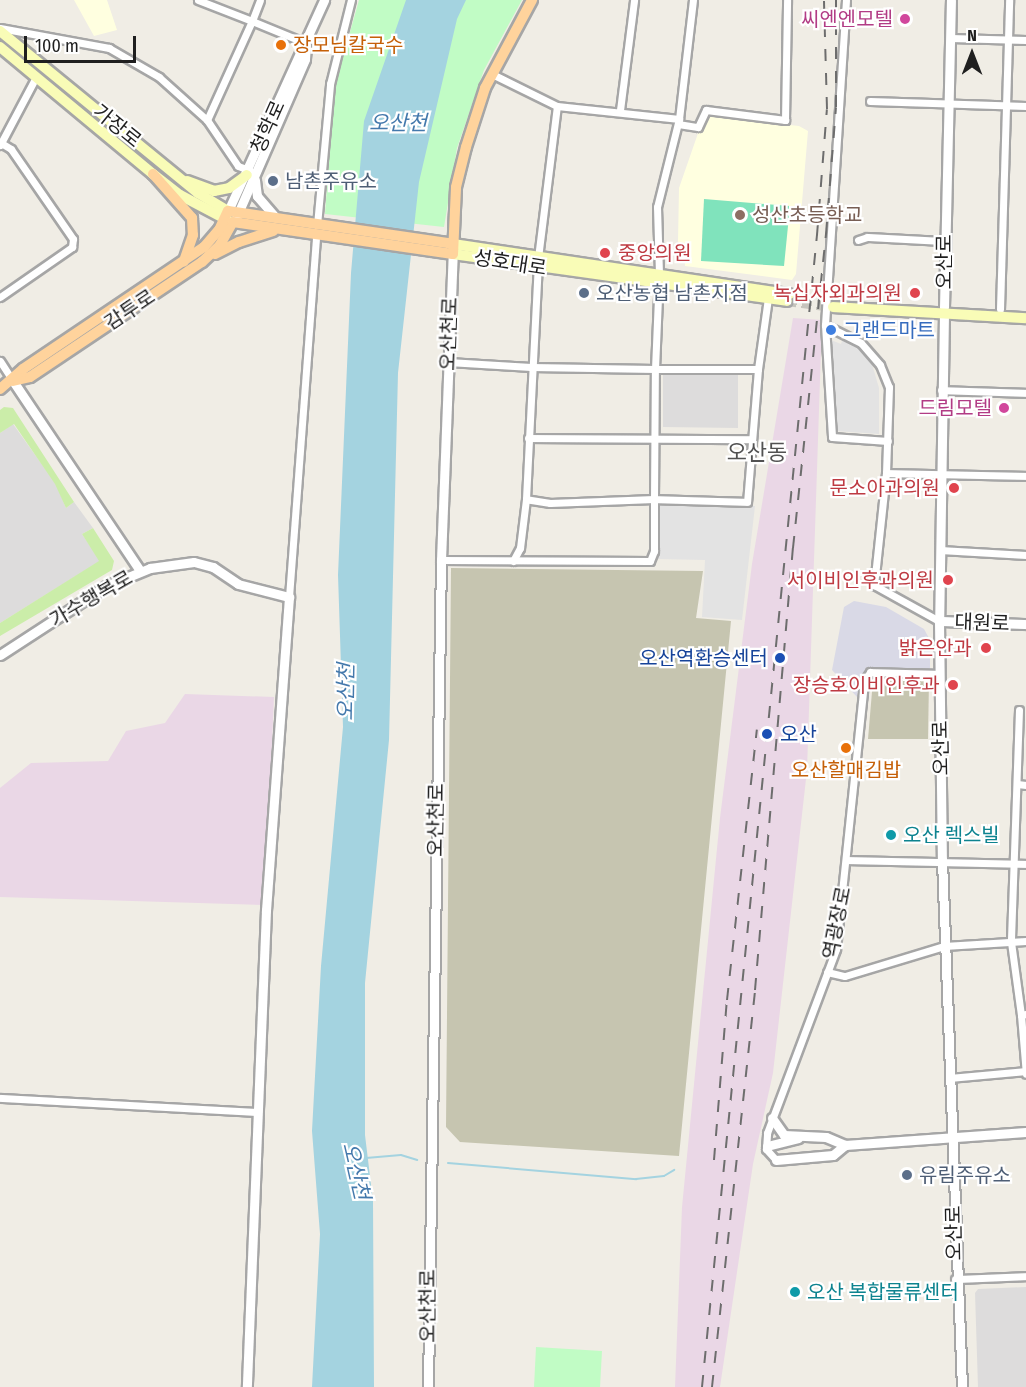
<!DOCTYPE html>
<html>
<head>
<meta charset="utf-8">
<style>
  body { margin:0 }
  #map { position:relative; width:1026px; height:1387px; overflow:hidden; background:#f0ede5; font-family:"Fira Sans Condensed","Noto Sans KR",sans-serif }
  div>[style] { position:absolute }
  [style*='--x'] { left:calc(var(--x)*1px); top:calc(var(--y)*1px); width:calc(var(--w)*1px); rotate:calc(var(--a)*1deg) }
  .residential>* { inset:0; background:#dddcdc }
  .industrial>* { inset:0; background:#ead7e6 }
  .education>* { inset:0; background:#ffffe0 }
  .construction>* { inset:0; background:#c6c5b0 }
  .grass>* { inset:0; background:#cbeda9 }
  .park>* { inset:0; background:#c1fcc5 }
  .pitch>* { inset:0; background:#80e3bc }
  .parking>* { inset:0; background:#e3e3e3 }
  .plaza>* { inset:0; background:#d9d9e6 }
  .water>* { inset:0; background:#a4d3e0 }
  .stream>* { height:2px; margin:-1px; padding:0 1px; transform-origin:1px; border-radius:1px; background:#a4d3e0 }
  .secondary-tunnel>* { height:10px; margin-top:-5px; transform-origin:0; background:repeating-linear-gradient(90deg,#c6c4bd 0 10px,transparent 0 15px) }
  .roads { filter:drop-shadow(2px 0 #a6a6a6) drop-shadow(-2px 0 #a6a6a6) drop-shadow(0 2px #a6a6a6) drop-shadow(0 -2px #a6a6a6) }
  .minor>* { height:7px; margin:-3.5px; padding:0 3.5px; transform-origin:3.5px; border-radius:3.5px; background:#fff }
  .tertiary>* { height:9px; margin:-4.5px; padding:0 4.5px; transform-origin:4.5px; border-radius:4.5px; background:#fff }
  .secondary>* { height:10px; margin:-5px; padding:0 5px; transform-origin:5px; border-radius:5px; background:#f9fcb7 }
  .primary>* { height:10px; margin:-5px; padding:0 5px; transform-origin:5px; border-radius:5px; background:#ffd39c }
  .rail>* { height:2px; margin-top:-1px; transform-origin:0; background:repeating-linear-gradient(90deg,#6d6d6d 0 12px,transparent 0 24px) }
  .dots>* { width:16px; height:16px; translate:-50% -50%; box-sizing:border-box; border:3px solid #fff; border-radius:50% }
  span { translate:-50% -50%; white-space:nowrap; text-align:center; line-height:1.15; -webkit-text-stroke:4.5px #fff; paint-order:stroke }
  .hotel-label { font-size:20px; color:#b23c85 }
  .right { translate:-100% -50%; text-align:right }
  .food-label { font-size:20px; color:#c56008 }
  .left { translate:0 -50%; text-align:left }
  .street-label { font-size:20px; color:#1f1f1f }
  .service-label { font-size:20px; color:#4e5e75 }
  .education-label { font-size:20px; color:#785e54 }
  .health-label { font-size:20px; color:#be3a42 }
  .shop-label { font-size:20px; color:#366cbe }
  .transit-label { font-size:20px; color:#164399 }
  .culture-label { font-size:20px; color:#0d838f }
  .water-label { font-size:21px; color:#4479ac; font-style:italic }
  .quarter-label { font-size:22px; color:#525252 }
  .north { position:absolute; left:942px; top:24px; width:60px; height:60px; -webkit-text-stroke:4px #fff; paint-order:stroke; rotate:0deg; font-size:16px; font-weight:700; line-height:24px; text-align:center; color:#1f1f1f }
  .north::after { content:''; display:block; margin:auto; width:21px; height:27px; background:#1f1f1f; clip-path:polygon(50% 0,100% 100%,50% 72%,0 100%) }
  .scale { position:absolute; left:24px; top:36px; width:112px; height:27px; box-sizing:border-box; border:3px solid #1f1f1f; border-top:0; padding-left:8px; font-size:18px; line-height:21px; white-space:nowrap; color:#1f1f1f; -webkit-text-stroke:4px #fff; paint-order:stroke }
</style>
</head>
<body>
<div id="map">
  <div class="residential">
    <i style="clip-path:polygon(663px 375px,738px 375px,738px 428px,663px 427px)"></i>
    <i style="clip-path:polygon(13px 424px,56px 484px,66px 508px,74px 502px,93px 528px,82px 534px,100px 561px,0 623px,0 433px)"></i>
    <i style="clip-path:polygon(1026px 1287px,1026px 1387px,978px 1387px,975px 1293px,978px 1289px)"></i>
  </div>
  <div class="industrial">
    <i style="clip-path:polygon(793px 318px,822px 320px,807px 770px,773px 1073px,753px 1164px,720px 1387px,675px 1387px,682px 1207px,720px 818px,752px 564px)"></i>
    <i style="clip-path:polygon(185px 694px,274px 697px,265px 905px,0 897px,0 788px,31px 763px,108px 761px,126px 731px,165px 723px)"></i>
  </div>
  <div class="education">
    <i style="clip-path:polygon(74px 0,107px 0,117px 30px,94px 36px)"></i>
    <i style="clip-path:polygon(704px 116px,799px 126px,808px 131px,796px 274px,792px 280px,685px 266px,685px 243px,678px 242px,679px 188px)"></i>
  </div>
  <div class="construction">
    <i style="clip-path:polygon(451px 568px,703px 571px,696px 618px,731px 621px,679px 1156px,460px 1142px,446px 1127px)"></i>
    <i style="clip-path:polygon(873px 680px,929px 680px,928px 739px,868px 739px)"></i>
  </div>
  <div class="grass">
    <i style="clip-path:polygon(4px 407px,13px 408px,74px 502px,66px 508px,55px 484px,14px 424px,0 433px,0 410px)"></i>
    <i style="clip-path:polygon(93px 528px,114px 561px,112px 570px,0 636px,0 623px,99px 561px,82px 534px)"></i>
  </div>
  <div class="park">
    <i style="clip-path:polygon(359px 0,522px 0,484px 70px,457px 148px,444px 227px,325px 214px,334px 89px)"></i>
    <i style="clip-path:polygon(536px 1347px,602px 1351px,600px 1387px,534px 1387px)"></i>
  </div>
  <div class="pitch">
    <i style="clip-path:polygon(704px 199px,790px 206px,784px 266px,701px 261px)"></i>
  </div>
  <div class="parking">
    <i style="clip-path:polygon(844px 335px,869px 354px,879px 388px,879px 434px,836px 431px,829px 348px,831px 340px,841px 344px)"></i>
    <i style="clip-path:polygon(658px 504px,755px 506px,742px 620px,702px 617px,705px 560px,658px 559px)"></i>
  </div>
  <div class="plaza">
    <i style="clip-path:polygon(854px 601px,886px 607px,924px 629px,930px 640px,930px 671px,868px 669px,860px 678px,857px 697px,832px 670px,844px 607px)"></i>
  </div>
  <div class="water">
    <i style="clip-path:polygon(406px 0,466px 0,457px 19px,419px 182px,398px 373px,389px 740px,365px 983px,365px 1135px,373px 1201px,374px 1387px,312px 1387px,320px 1234px,312px 1131px,321px 966px,343px 727px,338px 575px,351px 273px,364px 121px)"></i>
  </div>
  <div class="stream">
    <i style="--x:366;--y:1158;--w:35;--a:-5"></i>
    <i style="--x:401;--y:1155;--w:17;--a:17"></i>
    <i style="--x:448;--y:1163;--w:189;--a:4.9"></i>
    <i style="--x:636;--y:1179;--w:28;--a:-6"></i>
    <i style="--x:664;--y:1176;--w:12;--a:-31"></i>
  </div>
  <div class="secondary-tunnel">
    <i style="--x:787;--y:301;--w:46;--a:7.4"></i>
  </div>
  <div class="roads">
    <div class="minor">
      <i style="--x:198;--y:0;--w:58;--a:21.3"></i>
      <i style="--x:252;--y:21;--w:22;--a:-69"></i>
      <i style="--x:846;--y:0;--w:326;--a:93.7"></i>
      <i style="--x:825;--y:325;--w:40;--a:26.6"></i>
      <i style="--x:861;--y:343;--w:29;--a:49"></i>
      <i style="--x:880;--y:365;--w:24;--a:68"></i>
      <i style="--x:889;--y:387;--w:86;--a:92"></i>
      <i style="--x:886;--y:473;--w:113;--a:96.1"></i>
      <i style="--x:874;--y:585;--w:74;--a:29"></i>
      <i style="--x:0;--y:28;--w:111;--a:10.4"></i>
      <i style="--x:109;--y:48;--w:58;--a:30.1"></i>
      <i style="--x:159;--y:77;--w:64;--a:41.9"></i>
      <i style="--x:207;--y:120;--w:55;--a:56"></i>
      <i style="--x:238;--y:166;--w:12;--a:20"></i>
      <i style="--x:950;--y:38;--w:76;--a:1.5"></i>
      <i style="--x:492;--y:74;--w:72;--a:26.2"></i>
      <i style="--x:557;--y:106;--w:123;--a:6.1"></i>
      <i style="--x:870;--y:101;--w:156;--a:1.8"></i>
      <i style="--x:620;--y:110;--w:111;--a:-82.7"></i>
      <i style="--x:207;--y:120;--w:109;--a:-65.6"></i>
      <i style="--x:252;--y:21;--w:58;--a:22.2"></i>
      <i style="--x:678;--y:124;--w:20;--a:9"></i>
      <i style="--x:698;--y:127;--w:19;--a:-65"></i>
      <i style="--x:706;--y:110;--w:80;--a:7.2"></i>
      <i style="--x:785;--y:120;--w:120;--a:-89"></i>
      <i style="--x:0;--y:145;--w:77;--a:-62.1"></i>
      <i style="--x:317;--y:225;--w:142;--a:-84.7"></i>
      <i style="--x:330;--y:84;--w:87;--a:-76"></i>
      <i style="--x:858;--y:240;--w:9;--a:-18"></i>
      <i style="--x:867;--y:237;--w:77;--a:3"></i>
      <i style="--x:0;--y:297;--w:88;--a:-34.8"></i>
      <i style="--x:72;--y:247;--w:8;--a:-83"></i>
      <i style="--x:73;--y:239;--w:109;--a:-124.6"></i>
      <i style="--x:11;--y:149;--w:12;--a:-149"></i>
      <i style="--x:1000;--y:309;--w:309;--a:-88.3"></i>
      <i style="--x:825;--y:325;--w:112;--a:86.4"></i>
      <i style="--x:832;--y:437;--w:56;--a:4.1"></i>
      <i style="--x:0;--y:361;--w:24;--a:57"></i>
      <i style="--x:448;--y:362;--w:83;--a:3.4"></i>
      <i style="--x:531;--y:367;--w:124;--a:0.9"></i>
      <i style="--x:655;--y:369;--w:103;--a:0"></i>
      <i style="--x:758;--y:369;--w:133;--a:94.7"></i>
      <i style="--x:747;--y:502;--w:93;--a:-178.2"></i>
      <i style="--x:654;--y:499;--w:130;--a:-89.6"></i>
      <i style="--x:655;--y:369;--w:95;--a:-87.6"></i>
      <i style="--x:659;--y:274;--w:67;--a:-91.7"></i>
      <i style="--x:657;--y:207;--w:91;--a:-76"></i>
      <i style="--x:679;--y:119;--w:120;--a:-83.3"></i>
      <i style="--x:758;--y:369;--w:72;--a:-82"></i>
      <i style="--x:941;--y:390;--w:85;--a:2"></i>
      <i style="--x:528;--y:438;--w:223;--a:0.3"></i>
      <i style="--x:886;--y:473;--w:140;--a:1.2"></i>
      <i style="--x:940;--y:550;--w:86;--a:3.3"></i>
      <i style="--x:441;--y:560;--w:209;--a:0.3"></i>
      <i style="--x:650;--y:561;--w:11;--a:-68"></i>
      <i style="--x:654;--y:551;--w:52;--a:-90"></i>
      <i style="--x:654;--y:499;--w:104;--a:177.8"></i>
      <i style="--x:550;--y:503;--w:24;--a:-171"></i>
      <i style="--x:513;--y:561;--w:15;--a:-62"></i>
      <i style="--x:520;--y:548;--w:49;--a:-83"></i>
      <i style="--x:526;--y:499;--w:241;--a:-87.1"></i>
      <i style="--x:538;--y:258;--w:153;--a:-82.9"></i>
      <i style="--x:289;--y:597;--w:363;--a:-85.7"></i>
      <i style="--x:1019;--y:710;--w:232;--a:92"></i>
      <i style="--x:1011;--y:942;--w:74;--a:82.2"></i>
      <i style="--x:1021;--y:1015;--w:5;--a:-11"></i>
      <i style="--x:1017;--y:784;--w:9;--a:6"></i>
      <i style="--x:848;--y:860;--w:178;--a:1.3"></i>
      <i style="--x:827;--y:972;--w:18;--a:13"></i>
      <i style="--x:845;--y:976;--w:103;--a:-16.9"></i>
      <i style="--x:944;--y:946;--w:82;--a:-3.5"></i>
      <i style="--x:1021;--y:1015;--w:59;--a:85.2"></i>
      <i style="--x:950;--y:1078;--w:76;--a:-5.3"></i>
      <i style="--x:0;--y:1098;--w:258;--a:3.1"></i>
      <i style="--x:776;--y:1160;--w:15;--a:-132"></i>
      <i style="--x:766;--y:1149;--w:16;--a:-86"></i>
      <i style="--x:767;--y:1133;--w:197;--a:-69.4"></i>
      <i style="--x:836;--y:949;--w:269;--a:-84"></i>
      <i style="--x:864;--y:681;--w:11;--a:-56"></i>
      <i style="--x:870;--y:672;--w:70;--a:1.6"></i>
      <i style="--x:955;--y:1279;--w:71;--a:-2.4"></i>
    </div>
    <div class="tertiary">
      <i style="--x:255;--y:180;--w:16;--a:83"></i>
      <i style="--x:257;--y:196;--w:29;--a:49"></i>
      <i style="--x:228;--y:211;--w:232;--a:-65.5"></i>
      <i style="--x:236;--y:218;--w:173;--a:-66.5"></i>
      <i style="--x:305;--y:59;--w:14;--a:-86"></i>
      <i style="--x:944;--y:307;--w:307;--a:-88.7"></i>
      <i style="--x:944;--y:314;--w:307;--a:90.9"></i>
      <i style="--x:939;--y:621;--w:239;--a:89.3"></i>
      <i style="--x:942;--y:860;--w:527;--a:87.83"></i>
      <i style="--x:13;--y:381;--w:229;--a:56.2"></i>
      <i style="--x:939;--y:621;--w:87;--a:2"></i>
      <i style="--x:0;--y:655;--w:126;--a:-33.1"></i>
      <i style="--x:106;--y:586;--w:48;--a:-22.2"></i>
      <i style="--x:150;--y:568;--w:44;--a:-7.8"></i>
      <i style="--x:194;--y:562;--w:20;--a:15"></i>
      <i style="--x:213;--y:567;--w:30;--a:34"></i>
      <i style="--x:238;--y:584;--w:53;--a:14.3"></i>
      <i style="--x:289;--y:597;--w:314;--a:94.2"></i>
      <i style="--x:266;--y:910;--w:477;--a:92.3"></i>
      <i style="--x:772;--y:1118;--w:21;--a:55"></i>
      <i style="--x:784;--y:1135;--w:42;--a:2.7"></i>
      <i style="--x:826;--y:1137;--w:21;--a:23"></i>
      <i style="--x:845;--y:1145;--w:181;--a:-4.1"></i>
      <i style="--x:767;--y:1146;--w:32;--a:-14"></i>
      <i style="--x:776;--y:1160;--w:57;--a:-5"></i>
      <i style="--x:833;--y:1155;--w:16;--a:-40"></i>
      <i style="--x:428;--y:1387;--w:827;--a:-89.1"></i>
      <i style="--x:441;--y:560;--w:306;--a:-87.8"></i>
    </div>
    <div class="secondary">
      <i style="--x:0;--y:31;--w:256;--a:39.3"></i>
      <i style="--x:198;--y:193;--w:35;--a:31"></i>
      <i style="--x:0;--y:47;--w:199;--a:39.7"></i>
      <i style="--x:153;--y:174;--w:34;--a:38"></i>
      <i style="--x:180;--y:195;--w:58;--a:27.9"></i>
      <i style="--x:187;--y:181;--w:29;--a:20"></i>
      <i style="--x:214;--y:191;--w:15;--a:-11"></i>
      <i style="--x:229;--y:188;--w:22;--a:-36"></i>
      <i style="--x:453;--y:244;--w:340;--a:8.5"></i>
      <i style="--x:453;--y:254;--w:337;--a:8"></i>
      <i style="--x:833;--y:307;--w:193;--a:3.3"></i>
    </div>
    <div class="primary">
      <i style="--x:153;--y:174;--w:59;--a:48.4"></i>
      <i style="--x:192;--y:218;--w:17;--a:87"></i>
      <i style="--x:193;--y:235;--w:28;--a:109"></i>
      <i style="--x:215;--y:254;--w:27;--a:-27"></i>
      <i style="--x:239;--y:242;--w:36;--a:-18"></i>
      <i style="--x:13;--y:381;--w:17;--a:-13"></i>
      <i style="--x:30;--y:377;--w:207;--a:-33.8"></i>
      <i style="--x:202;--y:262;--w:25;--a:-43"></i>
      <i style="--x:220;--y:245;--w:26;--a:-61"></i>
      <i style="--x:233;--y:222;--w:222;--a:8.3"></i>
      <i style="--x:453;--y:254;--w:67;--a:-87.4"></i>
      <i style="--x:456;--y:187;--w:41;--a:-76"></i>
      <i style="--x:466;--y:147;--w:62;--a:-72.1"></i>
      <i style="--x:485;--y:88;--w:100;--a:-61.9"></i>
      <i style="--x:0;--y:389;--w:30;--a:-41"></i>
      <i style="--x:23;--y:369;--w:218;--a:-34"></i>
      <i style="--x:204;--y:247;--w:23;--a:-49"></i>
      <i style="--x:219;--y:230;--w:21;--a:-65"></i>
      <i style="--x:228;--y:211;--w:227;--a:8.3"></i>
    </div>
  </div>
  <div class="rail">
    <i style="--x:714;--y:1160;--w:161;--a:-85.4"></i>
    <i style="--x:727;--y:1000;--w:272;--a:-83.7"></i>
    <i style="--x:702;--y:1387;--w:1158;--a:-84.3"></i>
    <i style="--x:817;--y:235;--w:126;--a:-85.5"></i>
    <i style="--x:827;--y:109;--w:109;--a:-91.6"></i>
    <i style="--x:712;--y:1387;--w:399;--a:-83.8"></i>
    <i style="--x:755;--y:990;--w:444;--a:-85.1"></i>
    <i style="--x:793;--y:548;--w:316;--a:-84"></i>
    <i style="--x:826;--y:234;--w:127;--a:-85.5"></i>
    <i style="--x:836;--y:107;--w:107;--a:-90"></i>
  </div>
  <div class="dots">
    <i style="left:905px;top:19px;background:#d1479c"></i>
    <i style="left:281px;top:45px;background:#e8710a"></i>
    <i style="left:273px;top:181px;background:#5c6f8a"></i>
    <i style="left:740px;top:215px;background:#8d6e63"></i>
    <i style="left:605px;top:253px;background:#e0444e"></i>
    <i style="left:584px;top:293px;background:#5c6f8a"></i>
    <i style="left:915px;top:293px;background:#e0444e"></i>
    <i style="left:831px;top:330px;background:#3f7fe0"></i>
    <i style="left:1004px;top:408px;background:#d1479c"></i>
    <i style="left:954px;top:488px;background:#e0444e"></i>
    <i style="left:948px;top:580px;background:#e0444e"></i>
    <i style="left:986px;top:648px;background:#e0444e"></i>
    <i style="left:780px;top:658px;background:#1a4fb4"></i>
    <i style="left:953px;top:685px;background:#e0444e"></i>
    <i style="left:767px;top:734px;background:#1a4fb4"></i>
    <i style="left:846px;top:748px;background:#e8710a"></i>
    <i style="left:891px;top:835px;background:#0f9aa8"></i>
    <i style="left:907px;top:1175px;background:#5c6f8a"></i>
    <i style="left:795px;top:1292px;background:#0f9aa8"></i>
  </div>
  <div class="hotel-label">
    <span class="right" style="left:893px;top:19px">씨엔엔모텔</span>
    <span class="right" style="left:992px;top:408px">드림모텔</span>
  </div>
  <div class="food-label">
    <span class="left" style="left:293px;top:45px">장모님칼국수</span>
    <span style="left:846px;top:770px">오산할매김밥</span>
  </div>
  <div class="street-label">
    <span style="left:117px;top:126px;rotate:39deg">가장로</span>
    <span style="left:268px;top:127px;rotate:-66deg">청학로</span>
    <span style="left:944px;top:262px;rotate:-90deg">오산로</span>
    <span style="left:510px;top:263px;rotate:9deg">성호대로</span>
    <span style="left:130px;top:310px;rotate:-34deg">감투로</span>
    <span style="left:449px;top:334px;rotate:-88deg">오산천로</span>
    <span style="left:91px;top:599px;rotate:-30deg">가수행복로</span>
    <span style="left:982px;top:623px;rotate:2deg">대원로</span>
    <span style="left:941px;top:748px;rotate:-91deg">오산로</span>
    <span style="left:436px;top:820px;rotate:-89deg">오산천로</span>
    <span style="left:837px;top:923px;rotate:-79deg">역광장로</span>
    <span style="left:954px;top:1233px;rotate:-91deg">오산로</span>
    <span style="left:428px;top:1306px;rotate:-90deg">오산천로</span>
  </div>
  <div class="service-label">
    <span class="left" style="left:285px;top:181px">남촌주유소</span>
    <span class="left" style="left:596px;top:293px">오산농협 남촌지점</span>
    <span class="left" style="left:919px;top:1175px">유림주유소</span>
  </div>
  <div class="education-label">
    <span class="left" style="left:752px;top:215px">성산초등학교</span>
  </div>
  <div class="health-label">
    <span class="left" style="left:618px;top:253px">중앙의원</span>
    <span class="right" style="left:902px;top:293px">녹십자외과의원</span>
    <span class="right" style="left:940px;top:488px">문소아과의원</span>
    <span class="right" style="left:934px;top:580px">서이비인후과의원</span>
    <span class="right" style="left:972px;top:648px">밝은안과</span>
    <span class="right" style="left:940px;top:685px">장승호이비인후과</span>
  </div>
  <div class="shop-label">
    <span class="left" style="left:843px;top:330px">그랜드마트</span>
  </div>
  <div class="transit-label">
    <span class="right" style="left:768px;top:658px">오산역환승센터</span>
    <span class="left" style="left:780px;top:734px">오산</span>
  </div>
  <div class="culture-label">
    <span class="left" style="left:903px;top:835px">오산 렉스빌</span>
    <span class="left" style="left:807px;top:1292px">오산 복합물류센터</span>
  </div>
  <div class="water-label">
    <span style="left:398px;top:123px">오산천</span>
    <span style="left:346px;top:692px;rotate:-89deg">오산천</span>
    <span style="left:356px;top:1171px;rotate:77deg">오산천</span>
  </div>
  <div class="quarter-label">
    <span style="left:757px;top:453px">오산동</span>
  </div>
  <div class="north">N</div>
  <div class="scale">100 m</div>
</div>
</body>
</html>
